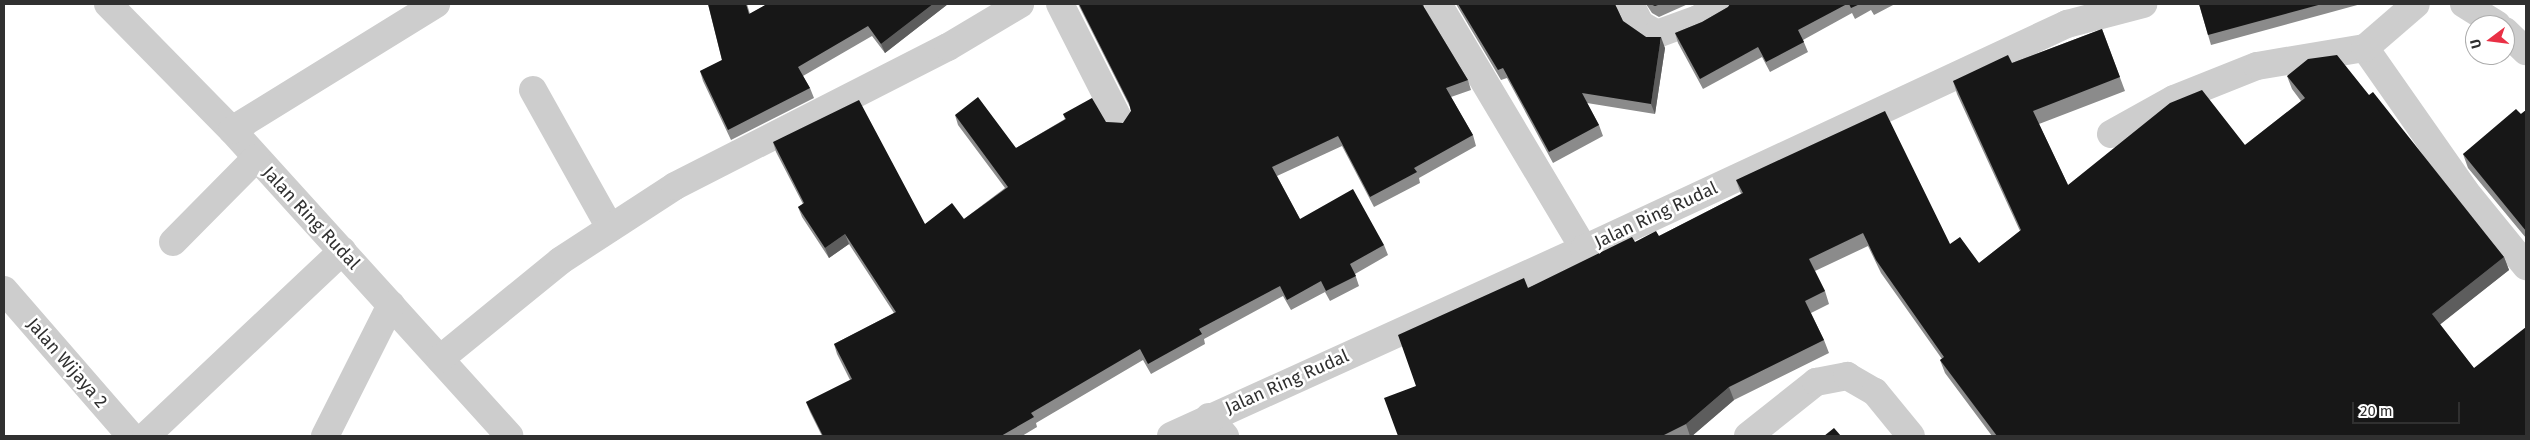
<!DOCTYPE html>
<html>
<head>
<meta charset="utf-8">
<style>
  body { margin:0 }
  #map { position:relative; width:2530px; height:440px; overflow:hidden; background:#fff; font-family:"Fira Sans",sans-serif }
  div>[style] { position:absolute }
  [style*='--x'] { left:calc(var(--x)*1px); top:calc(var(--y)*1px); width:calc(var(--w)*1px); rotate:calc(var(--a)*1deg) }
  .minor>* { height:28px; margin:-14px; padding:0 14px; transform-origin:14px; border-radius:14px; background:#cdcdcd }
  .wall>* { inset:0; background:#8b8b8b }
  .shaded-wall>* { inset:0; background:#5d5d5d }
  .building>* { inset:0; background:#171717 }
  span { translate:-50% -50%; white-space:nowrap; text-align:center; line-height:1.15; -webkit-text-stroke:5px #fff; paint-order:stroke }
  .street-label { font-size:18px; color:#303030 }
  .frame { position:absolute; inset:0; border:5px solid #303030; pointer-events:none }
  .north { position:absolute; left:2465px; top:15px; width:50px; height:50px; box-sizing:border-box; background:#fff; border:1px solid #acacac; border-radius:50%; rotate:255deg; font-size:14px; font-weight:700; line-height:20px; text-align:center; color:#303030 }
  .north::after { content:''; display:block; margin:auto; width:18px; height:22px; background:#e93045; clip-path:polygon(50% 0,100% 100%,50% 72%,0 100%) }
  .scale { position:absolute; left:2352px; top:402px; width:108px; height:22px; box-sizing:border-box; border:2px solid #303030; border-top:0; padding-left:6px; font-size:15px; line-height:18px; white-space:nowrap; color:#303030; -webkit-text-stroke:4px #fff; paint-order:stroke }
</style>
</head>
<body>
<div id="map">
  <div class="minor">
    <i style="--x:108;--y:4;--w:177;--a:45.5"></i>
    <i style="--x:232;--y:130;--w:413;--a:47.8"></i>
    <i style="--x:1060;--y:4;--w:130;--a:63"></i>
    <i style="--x:1438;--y:4;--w:285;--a:59.2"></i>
    <i style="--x:1630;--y:4;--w:22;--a:63"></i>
    <i style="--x:1640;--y:24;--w:20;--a:30"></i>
    <i style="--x:1657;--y:34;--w:44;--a:-20.1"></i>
    <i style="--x:1698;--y:19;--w:30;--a:-30"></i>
    <i style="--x:2464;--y:4;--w:39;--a:32"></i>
    <i style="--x:2505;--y:31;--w:29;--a:44"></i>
    <i style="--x:2365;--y:48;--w:174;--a:55"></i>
    <i style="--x:2465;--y:191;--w:97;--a:50.9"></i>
    <i style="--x:533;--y:90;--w:158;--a:60.8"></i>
    <i style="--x:232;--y:130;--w:240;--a:-31.7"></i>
    <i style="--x:2111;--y:134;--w:72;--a:-29.1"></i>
    <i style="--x:2174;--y:99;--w:89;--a:-21.7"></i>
    <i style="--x:2257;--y:66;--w:109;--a:-9.5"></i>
    <i style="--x:2365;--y:48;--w:67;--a:-40.8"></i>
    <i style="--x:173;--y:242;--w:118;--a:-45.3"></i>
    <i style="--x:4;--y:290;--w:194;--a:49"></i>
    <i style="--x:440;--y:359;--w:155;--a:-39.2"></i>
    <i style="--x:560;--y:261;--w:137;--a:-33.1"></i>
    <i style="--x:675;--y:186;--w:306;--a:-27"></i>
    <i style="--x:948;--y:47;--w:84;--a:-30.8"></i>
    <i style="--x:1209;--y:417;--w:25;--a:50"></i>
    <i style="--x:146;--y:436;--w:270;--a:-43.3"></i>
    <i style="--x:325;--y:436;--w:147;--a:-63.3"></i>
    <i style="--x:1171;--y:436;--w:453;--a:-24.4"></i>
    <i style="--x:1584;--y:249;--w:533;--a:-24.98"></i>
    <i style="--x:2067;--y:24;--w:79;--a:-14.7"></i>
    <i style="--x:1748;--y:436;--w:87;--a:-38.5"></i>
    <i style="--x:1816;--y:382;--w:32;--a:-11"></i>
    <i style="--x:1847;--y:376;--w:32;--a:30"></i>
    <i style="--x:1875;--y:392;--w:57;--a:50.7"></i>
  </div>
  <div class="wall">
    <i style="clip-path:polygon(708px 4px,747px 4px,750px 14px,767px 4px,948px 4px,885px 53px,872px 36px,803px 76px,810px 88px,814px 98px,731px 140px,703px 81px,700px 71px,722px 60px)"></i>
    <i style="clip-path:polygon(1078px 4px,1424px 4px,1424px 7px,1468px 80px,1471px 90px,1451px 97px,1473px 135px,1476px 146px,1419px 178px,1420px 183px,1374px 207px,1342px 146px,1277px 176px,1300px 219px,1384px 245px,1388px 255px,1355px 274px,1359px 286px,1330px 301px,1325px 292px,1291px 310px,1283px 296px,1204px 339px,1205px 344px,1151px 374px,1143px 360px,1036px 423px,1037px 427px,1022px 436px,822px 436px,810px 412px,806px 402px,850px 380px,837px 354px,834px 344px,894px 313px,849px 244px,829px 258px,802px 217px,798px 207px,803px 204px,776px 152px,773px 142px,925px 224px,964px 219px,1005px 188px,958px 125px,955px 115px,1016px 148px,1065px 119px,1063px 114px,1106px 122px,1123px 123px,1131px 111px,1130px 107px)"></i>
    <i style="clip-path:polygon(1456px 4px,1615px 4px,1623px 21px,1646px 37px,1665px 48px,1655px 114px,1587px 103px,1599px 125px,1603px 136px,1553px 163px,1507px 78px,1501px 80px)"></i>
    <i style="clip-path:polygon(1646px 4px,1688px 4px,1659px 17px,1652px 13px)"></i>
    <i style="clip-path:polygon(1730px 4px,1895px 4px,1874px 15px,1871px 10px,1855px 19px,1852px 13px,1803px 40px,1808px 52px,1770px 72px,1762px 57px,1703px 89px,1678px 43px,1675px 33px,1702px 22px,1728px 7px)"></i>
    <i style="clip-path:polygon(2199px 4px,2361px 4px,2211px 45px)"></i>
    <i style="clip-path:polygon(2102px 29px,2125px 91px,2039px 124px,2068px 185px,2245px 145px,2301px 101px,2292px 89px,2287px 76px,2369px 95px,2504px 257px,2509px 270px,2440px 324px,2526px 436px,1992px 436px,1945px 373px,1940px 360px,1942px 359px,1881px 273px,1868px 246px,1815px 271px,1825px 291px,1829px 304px,1811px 313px,1824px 340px,1829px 353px,1734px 400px,1692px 436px,1398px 436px,1416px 386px,1528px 288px,1635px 242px,1659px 236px,1741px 194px,1736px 180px,1950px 244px,1979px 263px,2020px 231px,1957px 94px,1953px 81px,2012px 63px)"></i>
    <i style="clip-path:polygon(2526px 110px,2526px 238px,2468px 168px,2463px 154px,2521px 114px)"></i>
  </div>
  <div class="shaded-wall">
    <i style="clip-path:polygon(933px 4px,948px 4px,885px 53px,881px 44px)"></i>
    <i style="clip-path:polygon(1661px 37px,1665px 48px,1655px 114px,1651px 104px)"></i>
    <i style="clip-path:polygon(845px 234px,849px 244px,829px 258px,825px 248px)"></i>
    <i style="clip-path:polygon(2504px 257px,2509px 270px,2437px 327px,2432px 314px)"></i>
    <i style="clip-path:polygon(1729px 387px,1734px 400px,1692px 436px,1690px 436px,1686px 424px)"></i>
  </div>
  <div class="building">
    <i style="clip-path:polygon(708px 4px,746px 4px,749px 14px,767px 4px,933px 4px,881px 44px,868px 26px,798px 67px,810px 88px,728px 130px,700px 71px,722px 60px)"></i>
    <i style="clip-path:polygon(1079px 4px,1422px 4px,1468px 80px,1446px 88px,1473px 135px,1414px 168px,1417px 172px,1370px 197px,1338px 136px,1272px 167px,1300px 219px,1353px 189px,1384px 245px,1350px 264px,1356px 276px,1326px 291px,1321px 281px,1287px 300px,1280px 286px,1199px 329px,1202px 334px,1148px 364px,1140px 349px,1031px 413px,1034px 417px,1001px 436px,823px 436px,806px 402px,852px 379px,834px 344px,896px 312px,845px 234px,825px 248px,798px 207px,804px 203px,773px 142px,859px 100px,925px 224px,952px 203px,964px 219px,1008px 187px,955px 115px,978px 97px,1016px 148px,1066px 119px,1063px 114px,1092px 98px,1106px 122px,1123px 123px,1131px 111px,1129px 103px)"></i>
    <i style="clip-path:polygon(1458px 4px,1615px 4px,1623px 21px,1646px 37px,1661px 37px,1651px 104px,1582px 93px,1599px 125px,1549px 152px,1503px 68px,1498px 70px)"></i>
    <i style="clip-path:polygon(1650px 4px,1661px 4px,1655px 6px)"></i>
    <i style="clip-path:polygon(1730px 4px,1847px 4px,1798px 30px,1804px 42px,1766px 62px,1758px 47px,1700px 79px,1675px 33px,1702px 22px,1728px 7px)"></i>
    <i style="clip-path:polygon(1849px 4px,1860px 4px,1851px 8px)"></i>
    <i style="clip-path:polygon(2199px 4px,2322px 4px,2208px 35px)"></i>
    <i style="clip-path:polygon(2102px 29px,2120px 77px,2033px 111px,2068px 185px,2170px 103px,2202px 90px,2245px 145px,2305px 98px,2287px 76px,2308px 59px,2337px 55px,2369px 95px,2373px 92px,2504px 257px,2432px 314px,2474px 368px,2526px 327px,2526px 436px,1997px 436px,1940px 360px,1944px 357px,1876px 260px,1863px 233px,1809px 259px,1825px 291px,1805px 301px,1824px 340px,1729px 387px,1686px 424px,1662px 436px,1398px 436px,1384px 398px,1416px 386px,1398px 335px,1524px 278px,1528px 288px,1632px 237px,1635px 242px,1656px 231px,1659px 236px,1743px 193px,1736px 180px,1885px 111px,1950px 244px,1960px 237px,1979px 263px,2021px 230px,1953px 81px,2008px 55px,2012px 63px)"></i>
    <i style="clip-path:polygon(2516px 109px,2521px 114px,2526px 110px,2526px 231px,2463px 154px)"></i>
    <i style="clip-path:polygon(1834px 428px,1841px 436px,1824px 436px)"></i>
  </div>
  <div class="street-label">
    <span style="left:1656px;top:215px;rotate:-25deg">Jalan Ring Rudal</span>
    <span style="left:311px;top:218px;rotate:47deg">Jalan Ring Rudal</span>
    <span style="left:67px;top:363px;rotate:49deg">Jalan Wijaya 2</span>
    <span style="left:1287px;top:382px;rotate:-24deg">Jalan Ring Rudal</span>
  </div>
  <div class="frame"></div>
  <div class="north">U</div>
  <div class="scale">20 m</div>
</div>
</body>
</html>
